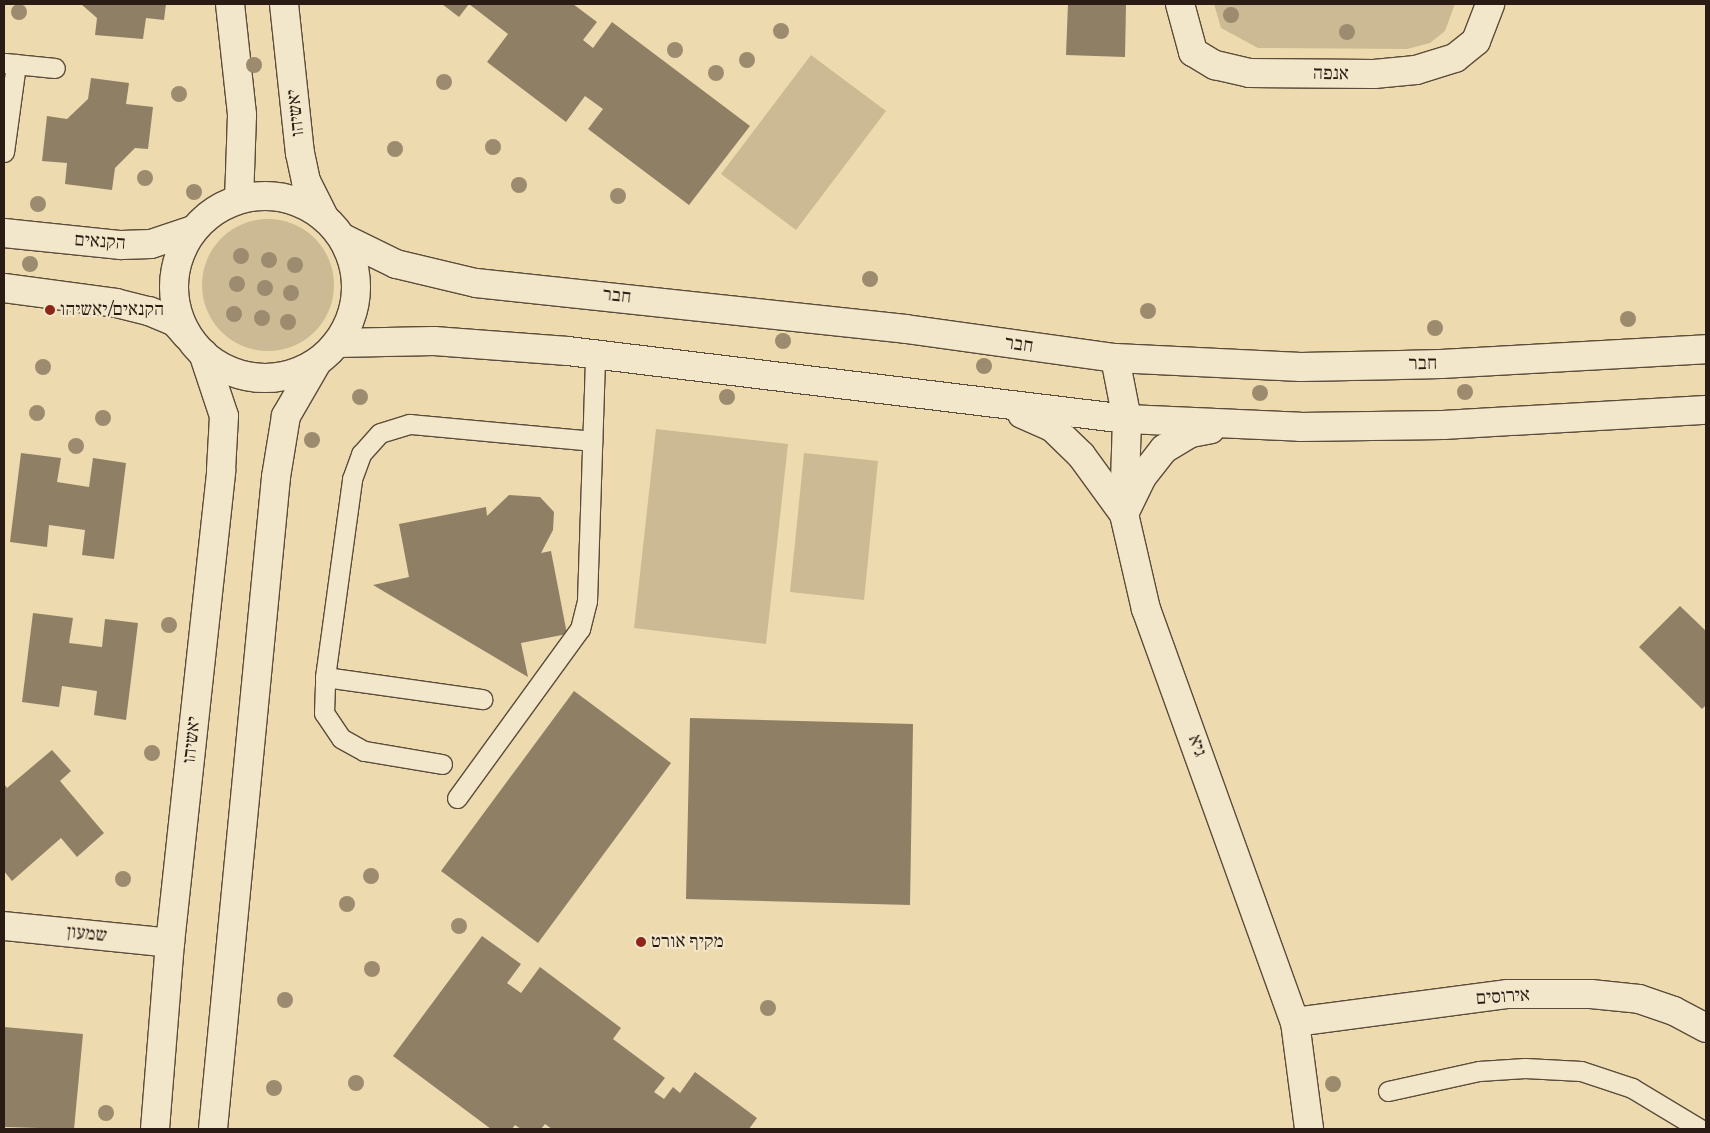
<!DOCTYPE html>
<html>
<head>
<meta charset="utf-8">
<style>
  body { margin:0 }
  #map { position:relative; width:1710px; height:1133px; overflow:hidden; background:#eddaaf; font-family:"IM FELL DW Pica","Frank Ruhl Libre",serif }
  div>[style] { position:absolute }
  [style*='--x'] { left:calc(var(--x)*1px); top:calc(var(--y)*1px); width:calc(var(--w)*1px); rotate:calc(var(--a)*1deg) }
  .green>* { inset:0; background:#ccba95 }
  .round { border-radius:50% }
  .building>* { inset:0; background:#8f7f65 }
  .roads { filter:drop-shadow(1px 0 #5b4c3b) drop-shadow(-1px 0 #5b4c3b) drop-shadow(0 1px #5b4c3b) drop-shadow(0 -1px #5b4c3b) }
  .lane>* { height:19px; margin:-9.5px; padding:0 9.5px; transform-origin:9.5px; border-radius:9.5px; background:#f3e7cb }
  .street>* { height:28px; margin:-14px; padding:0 14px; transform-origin:14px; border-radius:14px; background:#f3e7cb }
  .secondary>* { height:28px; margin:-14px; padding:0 14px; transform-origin:14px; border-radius:14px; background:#f3e7cb }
  .secondary>.ring { margin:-14px; padding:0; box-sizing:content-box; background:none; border:28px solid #f3e7cb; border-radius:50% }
  .trees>* { width:16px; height:16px; margin:-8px; border-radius:50%; background:#9d8b6f }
  .dots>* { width:14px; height:14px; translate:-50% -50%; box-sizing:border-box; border:2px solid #f3e7cb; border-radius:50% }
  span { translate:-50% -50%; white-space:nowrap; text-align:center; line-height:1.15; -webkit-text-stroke:4.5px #f3e7cb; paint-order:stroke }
  .street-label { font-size:19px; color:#2a1c14 }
  .poi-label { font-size:19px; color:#2a1c14 }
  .left { translate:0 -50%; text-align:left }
  .frame { position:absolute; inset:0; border:5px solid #2a1c14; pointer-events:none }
</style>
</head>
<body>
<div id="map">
  <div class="green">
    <i style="clip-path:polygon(1214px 4px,1455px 4px,1445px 31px,1430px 43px,1407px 49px,1258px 48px,1221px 28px)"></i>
    <i style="clip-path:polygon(811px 55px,886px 111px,796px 230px,721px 174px)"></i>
    <i class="round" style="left:202px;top:219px;width:132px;height:132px"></i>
    <i style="clip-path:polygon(656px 429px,788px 444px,766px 644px,634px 628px)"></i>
    <i style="clip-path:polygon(804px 453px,878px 461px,864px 600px,790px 592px)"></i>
  </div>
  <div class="building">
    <i style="clip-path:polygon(81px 4px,166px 4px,164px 20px,146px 18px,143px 39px,95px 35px,97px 18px)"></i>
    <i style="clip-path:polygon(442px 4px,469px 4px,459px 17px)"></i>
    <i style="clip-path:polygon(469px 4px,573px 4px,597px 22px,583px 40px,593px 48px,612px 22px,750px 126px,689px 205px,588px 129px,603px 109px,585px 96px,566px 122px,487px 62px,508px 34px)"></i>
    <i style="clip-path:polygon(1068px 4px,1126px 4px,1125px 57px,1066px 55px)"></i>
    <i style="clip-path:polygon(91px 78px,129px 83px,126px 104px,153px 107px,148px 149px,135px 148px,115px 168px,112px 190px,65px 184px,67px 163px,42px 161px,47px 116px,67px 119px,88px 99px)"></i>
    <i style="clip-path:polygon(21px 453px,61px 458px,57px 482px,89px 487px,93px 458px,126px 463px,114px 559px,82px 555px,85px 530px,49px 525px,47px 547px,10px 542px)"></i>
    <i style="clip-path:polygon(509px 495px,540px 497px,554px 512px,553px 530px,541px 553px,551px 551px,567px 634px,521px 643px,528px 677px,373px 585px,409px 577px,399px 524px,486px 507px,487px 516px)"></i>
    <i style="clip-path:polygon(1680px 606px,1706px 631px,1706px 705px,1702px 709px,1639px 647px)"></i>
    <i style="clip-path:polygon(33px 613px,73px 618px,69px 643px,102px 647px,105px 619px,138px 623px,126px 720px,94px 715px,97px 691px,62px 686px,59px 707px,22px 702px)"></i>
    <i style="clip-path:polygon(574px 691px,671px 763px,538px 943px,441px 871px)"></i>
    <i style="clip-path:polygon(690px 718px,913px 724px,910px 905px,686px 899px)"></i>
    <i style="clip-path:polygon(52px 750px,71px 771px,60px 781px,104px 833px,77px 857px,61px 838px,12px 881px,4px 871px,4px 784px,7px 788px)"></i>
    <i style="clip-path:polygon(482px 936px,521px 964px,507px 983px,521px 993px,540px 967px,621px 1028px,613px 1039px,665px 1078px,654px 1092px,664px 1099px,673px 1087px,680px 1093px,695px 1072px,757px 1118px,749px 1129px,552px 1129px,545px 1124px,541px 1129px,521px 1129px,515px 1125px,512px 1129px,491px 1129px,393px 1056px)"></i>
    <i style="clip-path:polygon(4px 1027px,83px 1034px,74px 1129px,4px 1127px)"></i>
  </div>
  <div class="roads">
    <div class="lane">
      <i style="--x:5;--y:63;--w:50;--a:5.7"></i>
      <i style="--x:4;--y:152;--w:89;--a:-82.2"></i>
      <i style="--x:325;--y:677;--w:159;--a:8"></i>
      <i style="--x:442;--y:764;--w:79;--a:-170.5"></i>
      <i style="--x:364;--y:751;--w:26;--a:-151"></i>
      <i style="--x:341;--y:738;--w:30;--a:-124"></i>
      <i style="--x:324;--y:713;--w:36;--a:-88"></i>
      <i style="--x:325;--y:677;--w:200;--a:-82.2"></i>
      <i style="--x:352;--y:479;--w:27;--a:-70"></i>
      <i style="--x:361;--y:454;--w:28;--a:-48"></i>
      <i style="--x:380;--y:433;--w:31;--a:-17"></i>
      <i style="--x:410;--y:424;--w:183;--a:5.3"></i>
      <i style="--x:457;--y:798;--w:209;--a:-54"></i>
      <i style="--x:580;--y:629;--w:29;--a:-76"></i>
      <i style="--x:587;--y:601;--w:247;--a:-88.1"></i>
      <i style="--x:1388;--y:1091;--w:93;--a:-12.4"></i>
      <i style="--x:1479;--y:1071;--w:46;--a:-3.7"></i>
      <i style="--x:1525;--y:1068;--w:56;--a:3.1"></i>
      <i style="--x:1581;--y:1071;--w:54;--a:18.4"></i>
      <i style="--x:1632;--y:1088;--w:79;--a:31.1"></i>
    </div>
    <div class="street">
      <i style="--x:1180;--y:4;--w:50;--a:74.8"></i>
      <i style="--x:1193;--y:52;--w:26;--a:31"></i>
      <i style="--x:1215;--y:65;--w:35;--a:13"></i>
      <i style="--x:1249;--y:73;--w:125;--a:0.5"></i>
      <i style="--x:1374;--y:74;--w:42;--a:-5.4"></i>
      <i style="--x:1416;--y:70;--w:41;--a:-17.1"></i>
      <i style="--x:1455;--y:58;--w:27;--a:-39"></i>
      <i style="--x:1476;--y:41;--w:40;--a:-69"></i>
      <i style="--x:1115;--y:358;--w:62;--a:78.9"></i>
      <i style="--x:1127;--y:419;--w:95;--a:91.8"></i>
      <i style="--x:1124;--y:514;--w:98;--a:77"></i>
      <i style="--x:1146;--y:609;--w:439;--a:70.2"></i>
      <i style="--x:1295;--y:1022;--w:108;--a:82.5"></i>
      <i style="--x:4;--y:926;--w:167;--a:5.8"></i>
      <i style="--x:1295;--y:1022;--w:215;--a:-7.5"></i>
      <i style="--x:1508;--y:994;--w:83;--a:0"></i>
      <i style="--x:1591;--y:994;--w:48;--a:5.9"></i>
      <i style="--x:1639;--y:999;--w:37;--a:19"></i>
      <i style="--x:1674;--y:1011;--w:36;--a:28"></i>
    </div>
    <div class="secondary">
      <i style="--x:230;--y:4;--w:112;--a:83.8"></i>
      <i style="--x:242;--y:115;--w:84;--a:92"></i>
      <i style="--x:284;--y:4;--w:150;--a:83.9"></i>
      <i style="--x:300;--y:153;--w:29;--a:78"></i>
      <i style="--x:306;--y:181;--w:40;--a:63.4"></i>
      <i class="ring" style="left:174px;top:196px;width:154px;height:154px"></i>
      <i style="--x:4;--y:233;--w:118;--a:5.9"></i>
      <i style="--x:121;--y:245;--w:30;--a:-2"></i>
      <i style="--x:151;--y:244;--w:44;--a:-18.4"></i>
      <i style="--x:343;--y:238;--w:59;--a:26.1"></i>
      <i style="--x:396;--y:264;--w:82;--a:13.4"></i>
      <i style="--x:476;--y:283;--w:432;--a:6.1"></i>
      <i style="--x:906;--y:329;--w:211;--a:7.9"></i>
      <i style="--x:1115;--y:358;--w:186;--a:2.8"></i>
      <i style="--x:1301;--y:367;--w:140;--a:-1.2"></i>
      <i style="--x:1441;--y:364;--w:265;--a:-3.2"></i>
      <i style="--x:4;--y:288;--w:113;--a:7.6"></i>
      <i style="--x:116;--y:303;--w:34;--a:14"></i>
      <i style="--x:149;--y:311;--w:28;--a:23"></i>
      <i style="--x:175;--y:322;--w:18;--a:49"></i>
      <i style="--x:337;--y:343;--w:97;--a:-1.2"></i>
      <i style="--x:434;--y:341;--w:134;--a:4.3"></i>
      <i style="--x:568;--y:351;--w:563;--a:6.94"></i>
      <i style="--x:1127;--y:419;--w:173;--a:2.6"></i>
      <i style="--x:1300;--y:427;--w:143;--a:-0.8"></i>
      <i style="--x:1443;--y:425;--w:263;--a:-3.3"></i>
      <i style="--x:1022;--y:414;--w:34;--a:24"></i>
      <i style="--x:1053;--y:428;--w:39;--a:44"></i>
      <i style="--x:1081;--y:455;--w:73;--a:53.9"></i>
      <i style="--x:1124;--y:514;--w:41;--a:-64.1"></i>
      <i style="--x:1142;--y:477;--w:36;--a:-52"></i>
      <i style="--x:1164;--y:449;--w:31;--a:-31"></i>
      <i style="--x:1191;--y:433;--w:20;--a:-11"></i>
      <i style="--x:155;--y:1129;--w:187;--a:-85.4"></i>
      <i style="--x:170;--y:943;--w:476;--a:-83.8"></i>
      <i style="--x:221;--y:470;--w:54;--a:-86.8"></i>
      <i style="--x:224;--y:416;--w:66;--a:-108.4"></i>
      <i style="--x:213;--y:1129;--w:655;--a:-84.48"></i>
      <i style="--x:276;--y:477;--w:62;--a:-80.7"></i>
      <i style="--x:286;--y:416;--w:60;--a:-60"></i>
    </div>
  </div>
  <div class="trees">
    <i style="left:19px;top:12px"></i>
    <i style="left:1231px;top:15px"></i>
    <i style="left:781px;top:31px"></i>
    <i style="left:1347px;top:32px"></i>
    <i style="left:675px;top:50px"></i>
    <i style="left:747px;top:60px"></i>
    <i style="left:254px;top:65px"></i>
    <i style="left:716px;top:73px"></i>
    <i style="left:444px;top:82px"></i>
    <i style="left:179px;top:94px"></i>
    <i style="left:493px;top:147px"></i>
    <i style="left:395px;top:149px"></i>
    <i style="left:145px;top:178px"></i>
    <i style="left:519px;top:185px"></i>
    <i style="left:194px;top:192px"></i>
    <i style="left:618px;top:196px"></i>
    <i style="left:38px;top:204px"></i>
    <i style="left:241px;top:256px"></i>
    <i style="left:269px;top:260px"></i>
    <i style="left:30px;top:264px"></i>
    <i style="left:295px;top:265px"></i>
    <i style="left:870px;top:279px"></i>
    <i style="left:237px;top:284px"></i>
    <i style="left:265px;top:288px"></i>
    <i style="left:291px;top:293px"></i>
    <i style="left:1148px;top:311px"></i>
    <i style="left:234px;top:314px"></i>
    <i style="left:262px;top:318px"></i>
    <i style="left:1628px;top:319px"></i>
    <i style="left:288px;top:322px"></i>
    <i style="left:1435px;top:328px"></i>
    <i style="left:783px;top:341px"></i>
    <i style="left:984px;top:366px"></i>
    <i style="left:43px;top:367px"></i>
    <i style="left:1465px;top:392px"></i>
    <i style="left:1260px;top:393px"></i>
    <i style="left:360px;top:397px"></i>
    <i style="left:727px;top:397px"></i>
    <i style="left:37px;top:413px"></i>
    <i style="left:103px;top:418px"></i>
    <i style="left:312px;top:440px"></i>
    <i style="left:76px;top:446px"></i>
    <i style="left:169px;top:625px"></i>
    <i style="left:152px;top:753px"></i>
    <i style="left:371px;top:876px"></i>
    <i style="left:123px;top:879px"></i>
    <i style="left:347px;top:904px"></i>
    <i style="left:459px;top:926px"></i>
    <i style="left:372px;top:969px"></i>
    <i style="left:285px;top:1000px"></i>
    <i style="left:768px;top:1008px"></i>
    <i style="left:356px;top:1083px"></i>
    <i style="left:1333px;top:1084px"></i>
    <i style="left:274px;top:1088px"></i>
    <i style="left:106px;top:1113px"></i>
  </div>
  <div class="dots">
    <i style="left:50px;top:310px;background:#8f2418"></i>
    <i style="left:641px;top:942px;background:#8f2418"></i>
  </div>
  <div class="street-label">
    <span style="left:1331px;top:74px;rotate:1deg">אנפה</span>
    <span style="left:296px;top:113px;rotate:-96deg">יאשיהו</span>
    <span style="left:100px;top:242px;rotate:4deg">הקנאים</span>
    <span style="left:617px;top:296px;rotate:6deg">חבר</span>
    <span style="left:1019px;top:345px;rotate:8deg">חבר</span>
    <span style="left:1423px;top:364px;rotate:-1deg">חבר</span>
    <span style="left:192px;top:740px;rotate:-84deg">יאשיהו</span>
    <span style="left:1197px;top:746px;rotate:70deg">גיא</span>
    <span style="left:87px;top:934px;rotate:6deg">שמעון</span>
    <span style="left:1503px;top:997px;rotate:-4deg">אירוסים</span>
  </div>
  <div class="poi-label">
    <span class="left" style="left:60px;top:310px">הקנאים/יאשיהו</span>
    <span class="left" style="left:651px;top:942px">מקיף אורט</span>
  </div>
  <div class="frame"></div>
</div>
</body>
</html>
